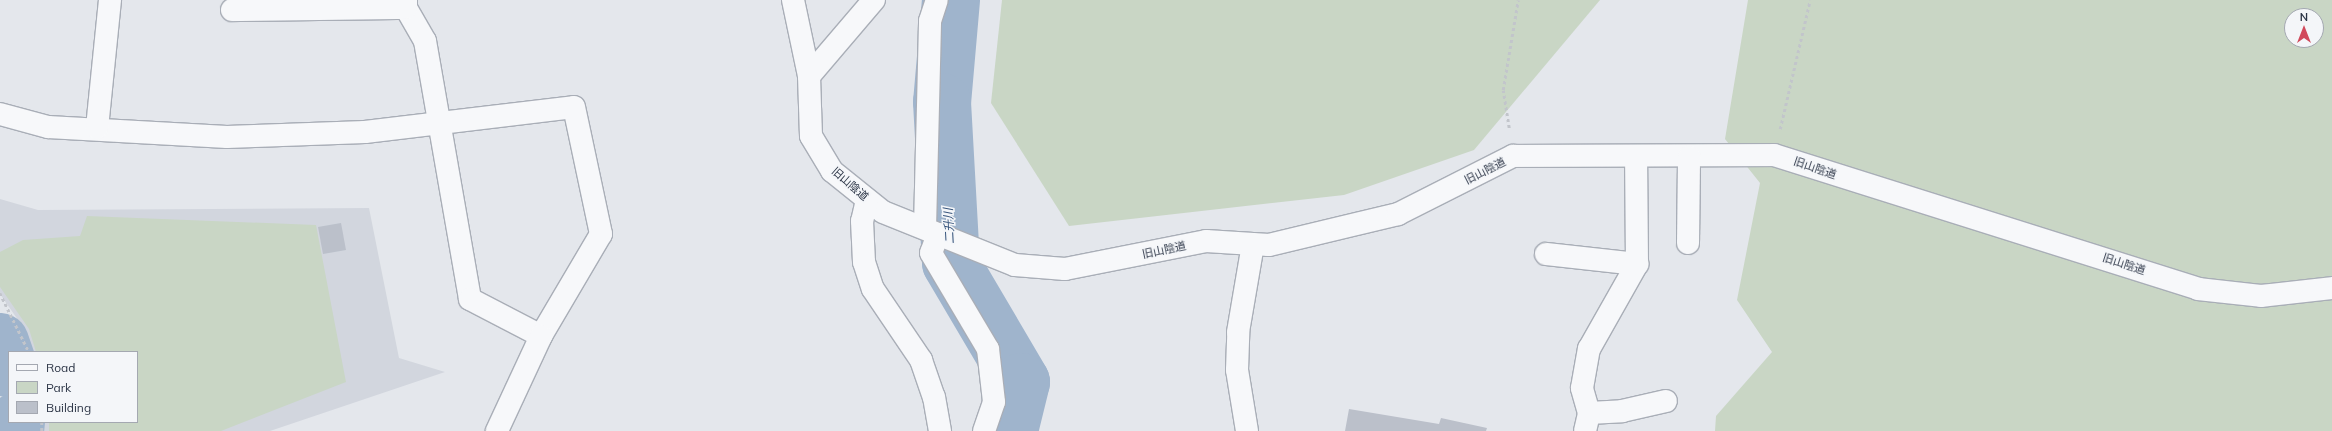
<!DOCTYPE html>
<html>
<head>
<meta charset="utf-8">
<style>
  body { margin:0 }
  #map { position:relative; width:2332px; height:431px; overflow:hidden; background:#e4e7ec; font-family:Mulish,"Noto Sans JP",sans-serif }
  div>[style] { position:absolute }
  [style*='--x'] { left:calc(var(--x)*1px); top:calc(var(--y)*1px); width:calc(var(--w)*1px); rotate:calc(var(--a)*1deg) }
  .built>* { inset:0; background:#d2d6de }
  .green>* { inset:0; background:#c9d6c5 }
  .river>* { height:58px; margin:-29px; padding:0 29px; transform-origin:29px; border-radius:29px; background:#9fb4cc }
  .building>* { inset:0; background:#bbc0ca }
  .path>* { height:2.5px; margin-top:-1.25px; transform-origin:0; background:repeating-linear-gradient(90deg,#c2c5cb 0 3px,transparent 0 6px) }
  .roads { filter:drop-shadow(1px 0 #a9aeb7) drop-shadow(-1px 0 #a9aeb7) drop-shadow(0 1px #a9aeb7) drop-shadow(0 -1px #a9aeb7) }
  .minor>* { height:22px; margin:-11px; padding:0 11px; transform-origin:11px; border-radius:11px; background:#f7f8fa }
  span { translate:-50% -50%; white-space:nowrap; text-align:center; line-height:1.15; -webkit-text-stroke:3px #f4f6f9; paint-order:stroke }
  .street-label { font-size:11px; color:#2b3445 }
  .water-label { font-size:12px; color:#34527a; font-style:italic }
  .legend { position:absolute; left:8px; top:351px; width:130px; height:72px; box-sizing:border-box; background:#f4f6f9; border:1px solid #a4a8b1; margin:0; padding:5px 7px; list-style:none; font-size:12px; color:#2b3445 }
  .legend li { display:flex; align-items:center; gap:8px; height:20px }
  .legend b { width:20px; border:1px solid #a4a8b1 }
  .north { position:absolute; left:2284px; top:8px; width:40px; height:40px; box-sizing:border-box; background:#f4f6f9; border:1px solid #a4a8b1; border-radius:50%; rotate:0deg; font-size:11px; font-weight:700; line-height:16px; text-align:center; color:#2b3445 }
  .north::after { content:''; display:block; margin:auto; width:14px; height:18px; background:#d1495b; clip-path:polygon(50% 0,100% 100%,50% 72%,0 100%) }
</style>
</head>
<body>
<div id="map">
  <div class="built">
    <i style="clip-path:polygon(0 199px,38px 210px,369px 208px,399px 358px,445px 372px,270px 431px,39px 431px,40px 422px,137px 422px,137px 352px,32px 352px,25px 330px,0 294px)"></i>
  </div>
  <div class="green">
    <i style="clip-path:polygon(1002px 0,1600px 0,1474px 150px,1344px 195px,1069px 226px,991px 103px)"></i>
    <i style="clip-path:polygon(evenodd,1748px 0,2332px 0,2332px 431px,1715px 431px,1716px 416px,1772px 352px,1737px 300px,1760px 183px,1725px 139px,1748px 0,2292px 16px,2316px 16px,2316px 40px,2292px 40px,2292px 16px)"></i>
    <i style="clip-path:polygon(87px 216px,316px 225px,346px 382px,221px 431px,49px 431px,49px 422px,137px 422px,137px 352px,36px 352px,29px 329px,0 287px,0 252px,23px 240px,80px 236px)"></i>
  </div>
  <div class="river">
    <i style="--x:951;--y:0;--w:102;--a:95"></i>
    <i style="--x:942;--y:102;--w:161;--a:86.8"></i>
    <i style="--x:951;--y:263;--w:138;--a:59.5"></i>
    <i style="--x:1021;--y:382;--w:50;--a:103.8"></i>
    <i style="--x:0;--y:342;--w:28;--a:71"></i>
    <i style="--x:15;--y:431;--w:9;--a:-84"></i>
  </div>
  <div class="building">
    <i style="clip-path:polygon(341px 223px,346px 250px,323px 254px,318px 227px)"></i>
    <i style="clip-path:polygon(1349px 409px,1439px 424px,1441px 418px,1487px 428px,1486px 431px,1345px 431px)"></i>
  </div>
  <div class="path">
    <i style="--x:1509;--y:128;--w:38;--a:-99"></i>
    <i style="--x:1503;--y:90;--w:91;--a:-80.5"></i>
    <i style="--x:1780;--y:129;--w:132;--a:-76.9"></i>
    <i style="--x:0;--y:293;--w:66;--a:63.8"></i>
    <i style="--x:42;--y:422;--w:9;--a:90"></i>
  </div>
  <div class="roads">
    <div class="minor">
      <i style="--x:406;--y:0;--w:8;--a:90"></i>
      <i style="--x:406;--y:8;--w:38;--a:60"></i>
      <i style="--x:425;--y:41;--w:262;--a:80.1"></i>
      <i style="--x:470;--y:299;--w:80;--a:27.5"></i>
      <i style="--x:793;--y:0;--w:78;--a:78.1"></i>
      <i style="--x:809;--y:76;--w:60;--a:88.1"></i>
      <i style="--x:811;--y:136;--w:41;--a:59"></i>
      <i style="--x:832;--y:171;--w:65;--a:38.8"></i>
      <i style="--x:883;--y:212;--w:142;--a:21.9"></i>
      <i style="--x:1015;--y:265;--w:50;--a:4.6"></i>
      <i style="--x:1065;--y:269;--w:144;--a:-11.2"></i>
      <i style="--x:1206;--y:241;--w:63;--a:3.6"></i>
      <i style="--x:1269;--y:245;--w:133;--a:-13.5"></i>
      <i style="--x:1398;--y:214;--w:129;--a:-26.8"></i>
      <i style="--x:1513;--y:156;--w:261;--a:-0.2"></i>
      <i style="--x:1774;--y:155;--w:445;--a:17.5"></i>
      <i style="--x:2198;--y:289;--w:63;--a:6.3"></i>
      <i style="--x:2261;--y:296;--w:71;--a:-6.4"></i>
      <i style="--x:232;--y:10;--w:174;--a:-0.7"></i>
      <i style="--x:809;--y:76;--w:100;--a:-49.5"></i>
      <i style="--x:0;--y:114;--w:50;--a:15.2"></i>
      <i style="--x:48;--y:127;--w:179;--a:3.2"></i>
      <i style="--x:227;--y:137;--w:138;--a:-2.1"></i>
      <i style="--x:365;--y:132;--w:210;--a:-6.8"></i>
      <i style="--x:574;--y:107;--w:130;--a:78"></i>
      <i style="--x:601;--y:234;--w:118;--a:120.5"></i>
      <i style="--x:541;--y:336;--w:105;--a:114.9"></i>
      <i style="--x:97;--y:128;--w:129;--a:-84.2"></i>
      <i style="--x:867;--y:200;--w:22;--a:103"></i>
      <i style="--x:862;--y:221;--w:41;--a:87.2"></i>
      <i style="--x:864;--y:262;--w:28;--a:72"></i>
      <i style="--x:873;--y:289;--w:86;--a:55.9"></i>
      <i style="--x:921;--y:360;--w:39;--a:71"></i>
      <i style="--x:934;--y:397;--w:35;--a:80"></i>
      <i style="--x:925;--y:228;--w:207;--a:-88.6"></i>
      <i style="--x:930;--y:21;--w:22;--a:-72"></i>
      <i style="--x:938;--y:234;--w:20;--a:110"></i>
      <i style="--x:931;--y:253;--w:112;--a:59.3"></i>
      <i style="--x:988;--y:349;--w:53;--a:83.5"></i>
      <i style="--x:994;--y:402;--w:31;--a:109"></i>
      <i style="--x:1688;--y:243;--w:86;--a:-89.3"></i>
      <i style="--x:1546;--y:254;--w:92;--a:6.3"></i>
      <i style="--x:1589;--y:413;--w:33;--a:-3"></i>
      <i style="--x:1622;--y:411;--w:45;--a:-12.8"></i>
      <i style="--x:1247;--y:431;--w:62;--a:-99.3"></i>
      <i style="--x:1237;--y:370;--w:38;--a:-88"></i>
      <i style="--x:1238;--y:332;--w:89;--a:-80.3"></i>
      <i style="--x:1585;--y:431;--w:18;--a:-77"></i>
      <i style="--x:1589;--y:413;--w:26;--a:-106"></i>
      <i style="--x:1582;--y:388;--w:40;--a:-80"></i>
      <i style="--x:1589;--y:349;--w:98;--a:-60.5"></i>
      <i style="--x:1637;--y:264;--w:108;--a:-90.5"></i>
    </div>
  </div>
  <div class="street-label">
    <span style="left:1815px;top:168px;rotate:19deg">旧山陰道</span>
    <span style="left:1485px;top:171px;rotate:-27deg">旧山陰道</span>
    <span style="left:850px;top:184px;rotate:41deg">旧山陰道</span>
    <span style="left:1164px;top:250px;rotate:-12deg">旧山陰道</span>
    <span style="left:2124px;top:264px;rotate:18deg">旧山陰道</span>
  </div>
  <div class="water-label">
    <span style="left:949px;top:226px;rotate:-93deg">二升川</span>
  </div>
  <ul class="legend">
  <li><b style="height:5px;background:#f7f8fa"></b>Road</li>
  <li><b style="height:11px;background:#c9d6c5"></b>Park</li>
  <li><b style="height:11px;background:#bbc0ca"></b>Building</li>
  </ul>
  <div class="north">N</div>
</div>
</body>
</html>
